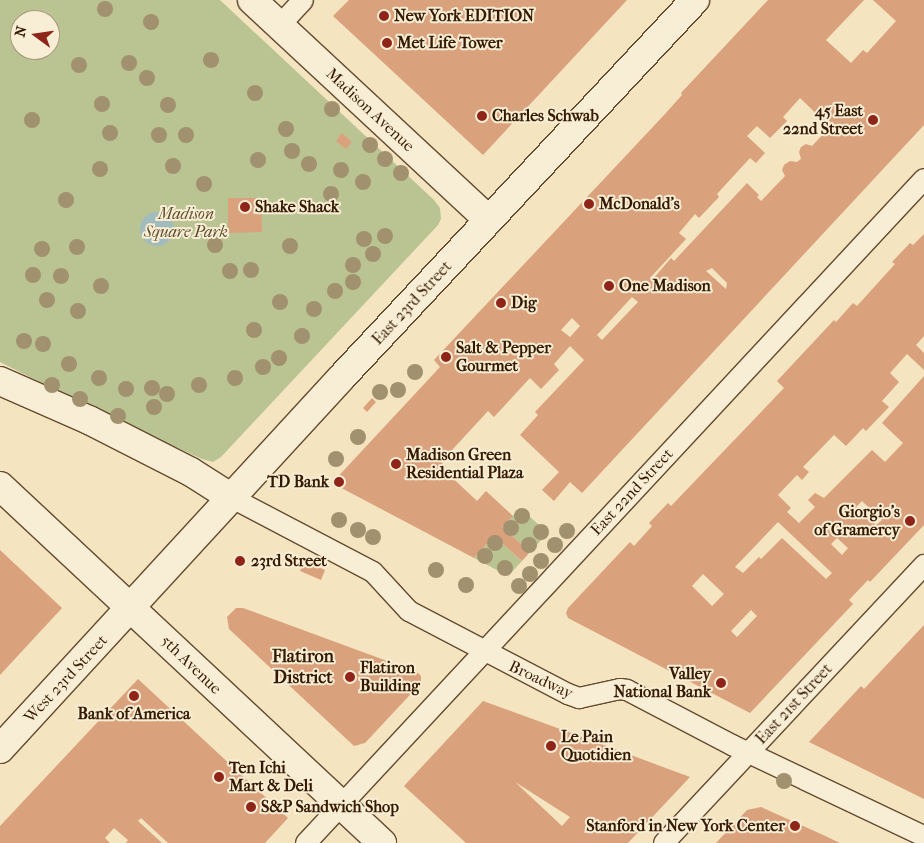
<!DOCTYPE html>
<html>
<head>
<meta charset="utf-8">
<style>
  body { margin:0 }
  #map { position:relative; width:924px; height:843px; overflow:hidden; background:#f4e4bf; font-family:"IM FELL French Canon",serif }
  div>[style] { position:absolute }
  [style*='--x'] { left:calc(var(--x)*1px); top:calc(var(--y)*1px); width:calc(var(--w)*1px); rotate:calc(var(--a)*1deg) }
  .green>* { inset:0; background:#bac493 }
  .water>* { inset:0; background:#a2bbbd }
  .round { border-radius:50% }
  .building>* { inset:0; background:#daa17d }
  .roads { filter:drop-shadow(1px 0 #654c30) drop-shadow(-1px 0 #654c30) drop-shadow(0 1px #654c30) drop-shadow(0 -1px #654c30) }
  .minor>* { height:20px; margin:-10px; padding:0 10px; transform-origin:10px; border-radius:10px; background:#f8edd5 }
  .secondary>* { height:28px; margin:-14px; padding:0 14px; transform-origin:14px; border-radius:14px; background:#f8edd5 }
  .trees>* { width:16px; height:16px; margin:-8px; border-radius:50%; background:#a1916e }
  .dots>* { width:14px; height:14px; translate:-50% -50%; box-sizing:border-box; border:2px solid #f8edd5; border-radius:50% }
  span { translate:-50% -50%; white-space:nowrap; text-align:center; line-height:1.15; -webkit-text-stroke:4px #f8edd5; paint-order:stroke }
  .poi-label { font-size:16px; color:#351a00; font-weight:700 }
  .left { translate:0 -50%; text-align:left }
  .right { translate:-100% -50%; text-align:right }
  .street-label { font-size:16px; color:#351a00 }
  .park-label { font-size:16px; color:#5d4d2c; font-style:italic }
  .neighbourhood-label { font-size:18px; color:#351a00; font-weight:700 }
  .north { position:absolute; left:10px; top:10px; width:50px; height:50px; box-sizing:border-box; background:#f8edd5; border:1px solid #aa9980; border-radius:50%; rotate:284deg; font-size:14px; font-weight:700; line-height:20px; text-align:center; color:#351a00 }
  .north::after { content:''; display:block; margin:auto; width:18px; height:22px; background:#8f2418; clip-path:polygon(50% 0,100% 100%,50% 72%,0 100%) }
</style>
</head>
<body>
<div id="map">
  <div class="green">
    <i style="clip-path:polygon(evenodd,0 0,220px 0,434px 200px,440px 208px,441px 219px,438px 225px,221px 457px,213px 462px,202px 459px,97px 411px,0 362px,0 0,20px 20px,50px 20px,50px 50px,20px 50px,20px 20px)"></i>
    <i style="clip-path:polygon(520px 508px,548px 533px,530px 552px,502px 527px)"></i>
    <i style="clip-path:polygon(494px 536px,522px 561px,508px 576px,474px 558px)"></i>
  </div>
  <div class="water">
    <i class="round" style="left:140px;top:212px;width:34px;height:34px"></i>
  </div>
  <div class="building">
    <i style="clip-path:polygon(349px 0,627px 0,483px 155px,333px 16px)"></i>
    <i style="clip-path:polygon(evenodd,768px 0,864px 0,826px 40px,851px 63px,863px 50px,867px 53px,896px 21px,873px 0,924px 0,924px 125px,582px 493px,570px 482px,554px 501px,542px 490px,559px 472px,520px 435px,538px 415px,535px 412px,584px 360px,570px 346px,554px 364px,559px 370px,541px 389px,530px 378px,494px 417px,488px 411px,441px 462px,446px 466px,443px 469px,477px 501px,486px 491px,513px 516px,502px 527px,530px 552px,522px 561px,494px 536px,474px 558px,332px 483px,440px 367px,434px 360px,665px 114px,682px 95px,681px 93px,768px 0,800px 98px,830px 127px,812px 146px,806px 144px,801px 147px,799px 152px,801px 159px,797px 162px,790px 161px,784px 165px,782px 170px,785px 176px,761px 201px,757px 197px,759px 195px,747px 183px,674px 261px,671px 258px,652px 280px,650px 278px,686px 239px,679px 233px,695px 214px,699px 218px,719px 197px,717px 194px,750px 158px,756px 163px,765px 153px,747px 136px,757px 126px,770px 138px,787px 121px,783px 117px,800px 98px,768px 0,712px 268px,727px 283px,726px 289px,706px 271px,712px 268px,768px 0,632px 297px,638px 302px,602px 340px,597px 335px,632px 297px,768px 0,572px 318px,580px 326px,570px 337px,561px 330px,572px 318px)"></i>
    <i style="clip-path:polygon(342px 133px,352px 142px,346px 149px,336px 141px)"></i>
    <i style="clip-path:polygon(228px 198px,261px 198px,262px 232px,228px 233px)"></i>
    <i style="clip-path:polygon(evenodd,924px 234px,924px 336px,916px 345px,924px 353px,924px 370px,907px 354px,890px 373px,899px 382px,882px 401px,889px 407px,866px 431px,863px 428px,846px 446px,834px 435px,803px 467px,809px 472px,802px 480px,797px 475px,778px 495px,791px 508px,787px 512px,799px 523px,815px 507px,808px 500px,815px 493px,824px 498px,872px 450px,885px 462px,903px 443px,882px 423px,924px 376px,924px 525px,870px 582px,868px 580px,849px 600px,853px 604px,750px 713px,568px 618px,566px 613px,568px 608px,630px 542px,634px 546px,652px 526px,649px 523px,668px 503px,671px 506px,784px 388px,777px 381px,834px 320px,836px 322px,853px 303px,857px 306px,895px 264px,892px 262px,910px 243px,913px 245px,924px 234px,862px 501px,882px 520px,876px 525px,856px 507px,862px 501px,924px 234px,778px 522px,832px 573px,826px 579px,782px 538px,761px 559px,759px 557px,743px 573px,735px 567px,778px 522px,924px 234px,837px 538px,848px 548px,842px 555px,831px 544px,837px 538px,924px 234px,703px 574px,724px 594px,712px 606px,692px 586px,703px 574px,924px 234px,751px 610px,757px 616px,737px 637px,731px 631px,751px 610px)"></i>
    <i style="clip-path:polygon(372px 398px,376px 402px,367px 412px,363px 408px)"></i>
    <i style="clip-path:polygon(0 550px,62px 608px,0 675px)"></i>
    <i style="clip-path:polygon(305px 561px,325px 570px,321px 580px,300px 571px)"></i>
    <i style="clip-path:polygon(236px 608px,243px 608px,417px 672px,421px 676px,421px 683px,365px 743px,354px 746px,229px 629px,227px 617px)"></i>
    <i style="clip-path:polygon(924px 625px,924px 799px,809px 742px,861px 686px,864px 689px)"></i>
    <i style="clip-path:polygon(138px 679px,288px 818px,265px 843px,168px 843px,141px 818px,138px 821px,162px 843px,126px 843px,128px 840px,114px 828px,105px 838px,110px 843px,0 843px,0 826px)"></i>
    <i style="clip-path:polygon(evenodd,483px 701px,593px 741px,690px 777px,628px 843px,466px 843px,404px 786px,483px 701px,515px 782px,570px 817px,562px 826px,515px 782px)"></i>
    <i style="clip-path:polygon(761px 807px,821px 834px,840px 843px,716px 843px,747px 810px)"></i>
  </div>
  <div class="roads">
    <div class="minor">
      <i style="--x:279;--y:26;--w:35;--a:-47"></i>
      <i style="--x:232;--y:498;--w:159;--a:27.7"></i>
      <i style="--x:373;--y:572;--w:53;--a:47.3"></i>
      <i style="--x:409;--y:611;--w:179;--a:27.6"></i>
      <i style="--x:568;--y:694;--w:12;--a:20"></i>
      <i style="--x:579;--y:698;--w:42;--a:-12.4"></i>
      <i style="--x:620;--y:689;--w:7;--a:8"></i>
      <i style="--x:627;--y:690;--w:119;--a:27.6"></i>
      <i style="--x:732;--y:745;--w:212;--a:25.4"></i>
      <i style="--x:306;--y:843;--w:907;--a:-47.05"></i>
      <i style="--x:664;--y:843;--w:381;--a:-46.9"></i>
    </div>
    <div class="secondary">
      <i style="--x:252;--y:0;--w:323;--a:42.9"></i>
      <i style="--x:0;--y:381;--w:97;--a:23.7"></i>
      <i style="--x:89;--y:420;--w:114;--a:27"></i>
      <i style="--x:191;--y:472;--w:49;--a:32.4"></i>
      <i style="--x:0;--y:486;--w:523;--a:43.06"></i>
      <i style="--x:0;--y:749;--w:504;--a:-47.41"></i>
      <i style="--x:341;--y:378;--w:518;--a:-46.88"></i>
    </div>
  </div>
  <div class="trees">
    <i style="left:105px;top:9px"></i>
    <i style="left:151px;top:22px"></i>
    <i style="left:211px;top:60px"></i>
    <i style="left:129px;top:63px"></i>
    <i style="left:79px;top:65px"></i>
    <i style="left:147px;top:78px"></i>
    <i style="left:255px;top:93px"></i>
    <i style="left:102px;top:104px"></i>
    <i style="left:168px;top:105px"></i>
    <i style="left:332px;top:109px"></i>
    <i style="left:32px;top:120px"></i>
    <i style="left:286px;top:129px"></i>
    <i style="left:110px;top:133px"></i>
    <i style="left:159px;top:135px"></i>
    <i style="left:186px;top:135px"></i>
    <i style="left:370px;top:145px"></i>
    <i style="left:292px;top:151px"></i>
    <i style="left:385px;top:159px"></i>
    <i style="left:258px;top:160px"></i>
    <i style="left:309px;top:164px"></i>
    <i style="left:173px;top:166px"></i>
    <i style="left:100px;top:169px"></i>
    <i style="left:341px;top:170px"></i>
    <i style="left:401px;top:173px"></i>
    <i style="left:363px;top:182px"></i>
    <i style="left:204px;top:184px"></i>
    <i style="left:331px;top:194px"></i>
    <i style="left:66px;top:200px"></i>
    <i style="left:385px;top:236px"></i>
    <i style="left:364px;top:239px"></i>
    <i style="left:215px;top:245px"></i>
    <i style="left:290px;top:246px"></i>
    <i style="left:77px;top:247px"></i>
    <i style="left:42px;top:249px"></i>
    <i style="left:373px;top:254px"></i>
    <i style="left:353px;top:265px"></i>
    <i style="left:251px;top:270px"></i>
    <i style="left:230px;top:271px"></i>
    <i style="left:33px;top:275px"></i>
    <i style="left:61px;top:276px"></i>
    <i style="left:353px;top:282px"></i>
    <i style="left:101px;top:286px"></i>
    <i style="left:335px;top:291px"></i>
    <i style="left:47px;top:300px"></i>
    <i style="left:280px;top:302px"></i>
    <i style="left:314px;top:309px"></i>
    <i style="left:78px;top:311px"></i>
    <i style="left:254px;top:330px"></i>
    <i style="left:302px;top:336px"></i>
    <i style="left:24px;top:341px"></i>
    <i style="left:43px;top:344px"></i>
    <i style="left:279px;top:358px"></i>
    <i style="left:69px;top:364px"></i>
    <i style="left:263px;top:367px"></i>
    <i style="left:415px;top:372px"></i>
    <i style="left:99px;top:378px"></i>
    <i style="left:235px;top:378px"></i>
    <i style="left:52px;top:385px"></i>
    <i style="left:199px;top:385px"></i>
    <i style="left:152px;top:388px"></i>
    <i style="left:126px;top:389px"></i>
    <i style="left:398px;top:390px"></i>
    <i style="left:380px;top:392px"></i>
    <i style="left:167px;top:394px"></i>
    <i style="left:80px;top:399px"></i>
    <i style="left:154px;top:407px"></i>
    <i style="left:118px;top:416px"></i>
    <i style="left:358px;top:437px"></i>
    <i style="left:336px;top:459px"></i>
    <i style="left:522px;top:516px"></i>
    <i style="left:339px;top:520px"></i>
    <i style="left:511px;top:528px"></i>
    <i style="left:358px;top:530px"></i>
    <i style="left:567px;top:531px"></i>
    <i style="left:541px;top:532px"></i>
    <i style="left:373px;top:537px"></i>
    <i style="left:495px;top:543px"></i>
    <i style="left:529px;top:545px"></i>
    <i style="left:555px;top:545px"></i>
    <i style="left:485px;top:556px"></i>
    <i style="left:541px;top:561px"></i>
    <i style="left:505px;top:568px"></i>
    <i style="left:436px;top:570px"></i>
    <i style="left:530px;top:574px"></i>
    <i style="left:466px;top:585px"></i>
    <i style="left:519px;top:586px"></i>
    <i style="left:784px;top:781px"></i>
  </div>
  <div class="dots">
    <i style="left:384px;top:16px;background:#8f2418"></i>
    <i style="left:387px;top:43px;background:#8f2418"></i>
    <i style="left:482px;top:116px;background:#8f2418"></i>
    <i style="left:873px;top:120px;background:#8f2418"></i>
    <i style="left:589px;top:204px;background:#8f2418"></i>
    <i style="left:245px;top:207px;background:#8f2418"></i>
    <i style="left:609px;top:286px;background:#8f2418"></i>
    <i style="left:501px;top:303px;background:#8f2418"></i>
    <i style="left:446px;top:357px;background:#8f2418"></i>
    <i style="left:396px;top:464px;background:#8f2418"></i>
    <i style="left:339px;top:482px;background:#8f2418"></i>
    <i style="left:910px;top:521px;background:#8f2418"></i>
    <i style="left:240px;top:561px;background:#8f2418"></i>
    <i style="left:350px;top:677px;background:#8f2418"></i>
    <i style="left:721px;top:683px;background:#8f2418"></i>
    <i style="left:134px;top:696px;background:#8f2418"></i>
    <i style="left:551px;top:746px;background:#8f2418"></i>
    <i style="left:219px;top:777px;background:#8f2418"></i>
    <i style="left:251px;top:807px;background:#8f2418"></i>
    <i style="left:795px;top:826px;background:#8f2418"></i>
  </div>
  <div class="poi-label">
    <span class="left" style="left:394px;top:16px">New York EDITION</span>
    <span class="left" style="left:397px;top:43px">Met Life Tower</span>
    <span class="right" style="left:863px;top:120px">45 East<br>22nd Street</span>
    <span class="left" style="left:492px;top:116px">Charles Schwab</span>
    <span class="left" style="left:599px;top:204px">McDonald's</span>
    <span class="left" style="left:255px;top:207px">Shake Shack</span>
    <span class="left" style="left:619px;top:286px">One Madison</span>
    <span class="left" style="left:511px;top:303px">Dig</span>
    <span class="left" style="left:456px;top:357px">Salt &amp; Pepper<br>Gourmet</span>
    <span class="left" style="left:406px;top:464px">Madison Green<br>Residential Plaza</span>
    <span class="right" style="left:329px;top:482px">TD Bank</span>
    <span class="right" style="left:900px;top:521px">Giorgio's<br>of Gramercy</span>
    <span class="left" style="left:251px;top:561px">23rd Street</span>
    <span class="left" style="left:360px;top:677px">Flatiron<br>Building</span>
    <span class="right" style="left:711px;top:683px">Valley<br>National Bank</span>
    <span style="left:134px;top:714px">Bank of America</span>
    <span class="left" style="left:561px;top:746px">Le Pain<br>Quotidien</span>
    <span class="left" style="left:229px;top:777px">Ten Ichi<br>Mart &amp; Deli</span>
    <span class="left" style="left:261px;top:807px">S&amp;P Sandwich Shop</span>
    <span class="right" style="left:785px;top:826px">Stanford in New York Center</span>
  </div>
  <div class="street-label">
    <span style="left:370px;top:110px;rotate:43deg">Madison Avenue</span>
    <span style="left:412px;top:303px;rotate:-47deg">East 23rd Street</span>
    <span style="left:632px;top:492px;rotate:-47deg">East 22nd Street</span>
    <span style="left:191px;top:665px;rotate:44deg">5th Avenue</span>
    <span style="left:66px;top:679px;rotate:-47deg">West 23rd Street</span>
    <span style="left:541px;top:680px;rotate:25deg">Broadway</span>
    <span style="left:794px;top:704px;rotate:-47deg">East 21st Street</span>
  </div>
  <div class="park-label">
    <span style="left:186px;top:223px">Madison<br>Square Park</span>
  </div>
  <div class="neighbourhood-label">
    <span style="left:303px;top:668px">Flatiron<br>District</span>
  </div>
  <div class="north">N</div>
</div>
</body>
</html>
